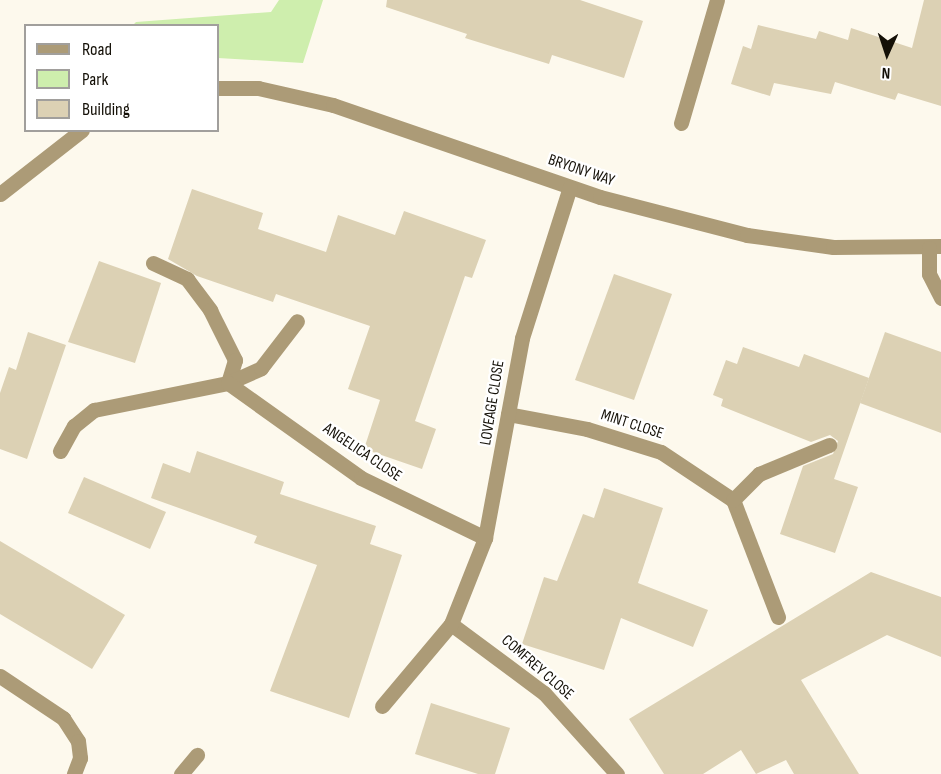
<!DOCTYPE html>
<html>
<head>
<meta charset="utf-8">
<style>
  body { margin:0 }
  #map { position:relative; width:941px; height:774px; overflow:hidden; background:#fdf9ed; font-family:"Sofia Sans Condensed",sans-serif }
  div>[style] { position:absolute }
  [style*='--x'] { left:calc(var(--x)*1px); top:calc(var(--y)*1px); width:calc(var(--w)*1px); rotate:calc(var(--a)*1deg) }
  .green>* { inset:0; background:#ceeead }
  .building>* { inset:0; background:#dcd1b4 }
  .minor>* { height:15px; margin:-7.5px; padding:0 7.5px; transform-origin:7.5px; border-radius:7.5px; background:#ac9b77 }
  span { translate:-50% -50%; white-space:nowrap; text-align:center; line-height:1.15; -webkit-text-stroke:5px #fff; paint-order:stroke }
  .street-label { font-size:16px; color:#141007 }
  .legend { position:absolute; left:24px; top:24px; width:195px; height:108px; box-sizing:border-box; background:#fff; border:2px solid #a19f9c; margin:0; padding:8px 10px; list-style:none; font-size:18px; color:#141007 }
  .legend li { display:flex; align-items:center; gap:12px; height:30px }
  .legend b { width:30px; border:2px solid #a19f9c }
  .north { position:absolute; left:857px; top:24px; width:60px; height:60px; -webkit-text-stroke:4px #fff; paint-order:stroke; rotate:183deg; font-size:16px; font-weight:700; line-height:24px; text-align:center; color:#141007 }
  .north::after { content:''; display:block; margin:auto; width:21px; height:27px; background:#141007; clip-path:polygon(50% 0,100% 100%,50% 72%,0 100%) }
</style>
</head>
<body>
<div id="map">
  <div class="green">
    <i style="clip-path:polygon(279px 0,323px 0,303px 63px,218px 58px,218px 26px,133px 25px,136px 22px,271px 12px)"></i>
  </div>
  <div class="building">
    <i style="clip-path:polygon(387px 0,580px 0,643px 21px,624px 78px,552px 55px,549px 64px,465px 38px,467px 34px,386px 7px)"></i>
    <i style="clip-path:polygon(924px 0,941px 0,941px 106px,898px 93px,895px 100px,835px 82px,831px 94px,774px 83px,770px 96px,731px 84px,743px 46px,751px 49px,758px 25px,816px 39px,819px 31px,848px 40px,851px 28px,912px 48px)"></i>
    <i style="clip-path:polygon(192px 189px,263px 213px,258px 229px,326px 252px,338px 215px,395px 235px,404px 211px,486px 240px,472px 278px,465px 276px,415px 421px,436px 429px,422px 469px,364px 449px,380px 400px,348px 389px,370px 326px,276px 294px,273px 302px,197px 276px,168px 259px)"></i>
    <i style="clip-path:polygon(99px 261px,161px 283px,135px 363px,68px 342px)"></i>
    <i style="clip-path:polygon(614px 274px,672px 294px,634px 400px,575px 380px)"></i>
    <i style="clip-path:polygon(28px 332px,66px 345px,27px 459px,0 449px,0 393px,9px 367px,16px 370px)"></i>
    <i style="clip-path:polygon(885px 332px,941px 352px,941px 433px,860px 403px)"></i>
    <i style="clip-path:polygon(743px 347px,799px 367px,804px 354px,869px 378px,834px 479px,858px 487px,835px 553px,780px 534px,803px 466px,833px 454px,838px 441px,830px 435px,811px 442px,721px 406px,723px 399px,713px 395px,726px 360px,737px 364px)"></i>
    <i style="clip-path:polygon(197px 451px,284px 482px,280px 494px,376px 526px,370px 544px,402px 555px,349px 718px,270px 691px,317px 565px,254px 543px,257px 536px,151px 498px,163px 463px,190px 473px)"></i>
    <i style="clip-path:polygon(84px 477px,166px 512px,150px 549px,68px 513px)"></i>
    <i style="clip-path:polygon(604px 488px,663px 508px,638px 583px,708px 610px,693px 647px,621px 618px,604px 670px,522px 644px,544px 577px,557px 581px,583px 514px,594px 518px)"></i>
    <i style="clip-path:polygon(0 541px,125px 615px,92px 669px,0 614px)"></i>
    <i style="clip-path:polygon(871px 572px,941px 597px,941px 657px,887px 635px,801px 680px,859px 774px,794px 774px,786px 760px,756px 774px,741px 750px,703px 774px,664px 774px,629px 719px)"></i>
    <i style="clip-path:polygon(431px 703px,510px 728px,495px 774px,478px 774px,415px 754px)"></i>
  </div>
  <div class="minor">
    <i style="--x:218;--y:88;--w:40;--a:0"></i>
    <i style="--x:258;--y:88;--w:77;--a:12.8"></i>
    <i style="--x:333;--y:105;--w:282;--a:19"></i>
    <i style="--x:600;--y:197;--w:152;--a:14.5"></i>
    <i style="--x:747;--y:235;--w:87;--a:7.9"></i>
    <i style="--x:833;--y:247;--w:108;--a:-0.5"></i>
    <i style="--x:681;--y:123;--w:128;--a:-73.7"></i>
    <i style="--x:0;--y:194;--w:104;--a:-38"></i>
    <i style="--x:929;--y:248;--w:26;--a:90"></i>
    <i style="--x:929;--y:274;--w:27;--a:63"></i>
    <i style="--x:153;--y:263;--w:38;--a:25"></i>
    <i style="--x:187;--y:279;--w:39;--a:53"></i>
    <i style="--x:210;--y:310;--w:56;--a:63.4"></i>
    <i style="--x:235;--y:360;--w:24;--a:107"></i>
    <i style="--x:228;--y:383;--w:36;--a:-24"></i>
    <i style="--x:261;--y:368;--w:59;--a:-52.5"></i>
    <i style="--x:508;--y:414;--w:80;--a:10.8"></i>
    <i style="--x:587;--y:429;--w:77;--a:17.3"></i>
    <i style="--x:661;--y:452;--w:87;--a:33.7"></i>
    <i style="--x:60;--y:451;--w:29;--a:-61"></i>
    <i style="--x:74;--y:426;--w:26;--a:-39"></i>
    <i style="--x:94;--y:410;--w:137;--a:-11.4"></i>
    <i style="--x:228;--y:383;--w:163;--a:35.5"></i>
    <i style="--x:361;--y:478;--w:138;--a:25.8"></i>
    <i style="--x:778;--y:617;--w:125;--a:-111"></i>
    <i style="--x:733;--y:500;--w:37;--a:-45"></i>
    <i style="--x:759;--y:474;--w:76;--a:-22.5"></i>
    <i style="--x:451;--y:624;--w:116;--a:36.6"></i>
    <i style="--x:544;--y:693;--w:109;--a:48"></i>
    <i style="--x:0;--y:676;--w:76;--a:33.7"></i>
    <i style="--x:63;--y:718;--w:27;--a:57"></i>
    <i style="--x:78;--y:741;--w:17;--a:83"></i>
    <i style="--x:80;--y:758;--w:17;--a:111"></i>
    <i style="--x:382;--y:706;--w:107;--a:-49.9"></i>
    <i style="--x:451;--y:624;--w:92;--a:-68.4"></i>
    <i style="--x:485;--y:538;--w:203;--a:-79.5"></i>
    <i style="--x:522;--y:338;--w:158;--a:-72.4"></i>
    <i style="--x:181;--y:774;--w:25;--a:-50"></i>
  </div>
  <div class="street-label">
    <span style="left:581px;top:171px;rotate:19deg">BRYONY WAY</span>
    <span style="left:493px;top:403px;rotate:-81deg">LOVEAGE CLOSE</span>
    <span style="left:632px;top:425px;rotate:18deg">MINT CLOSE</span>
    <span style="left:362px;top:453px;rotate:34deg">ANGELICA CLOSE</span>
    <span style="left:537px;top:668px;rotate:41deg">COMFREY CLOSE</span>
  </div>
  <ul class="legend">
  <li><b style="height:8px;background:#ac9b77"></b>Road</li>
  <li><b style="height:16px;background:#ceeead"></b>Park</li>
  <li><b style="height:16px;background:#dcd1b4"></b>Building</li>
  </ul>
  <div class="north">N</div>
</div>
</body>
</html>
